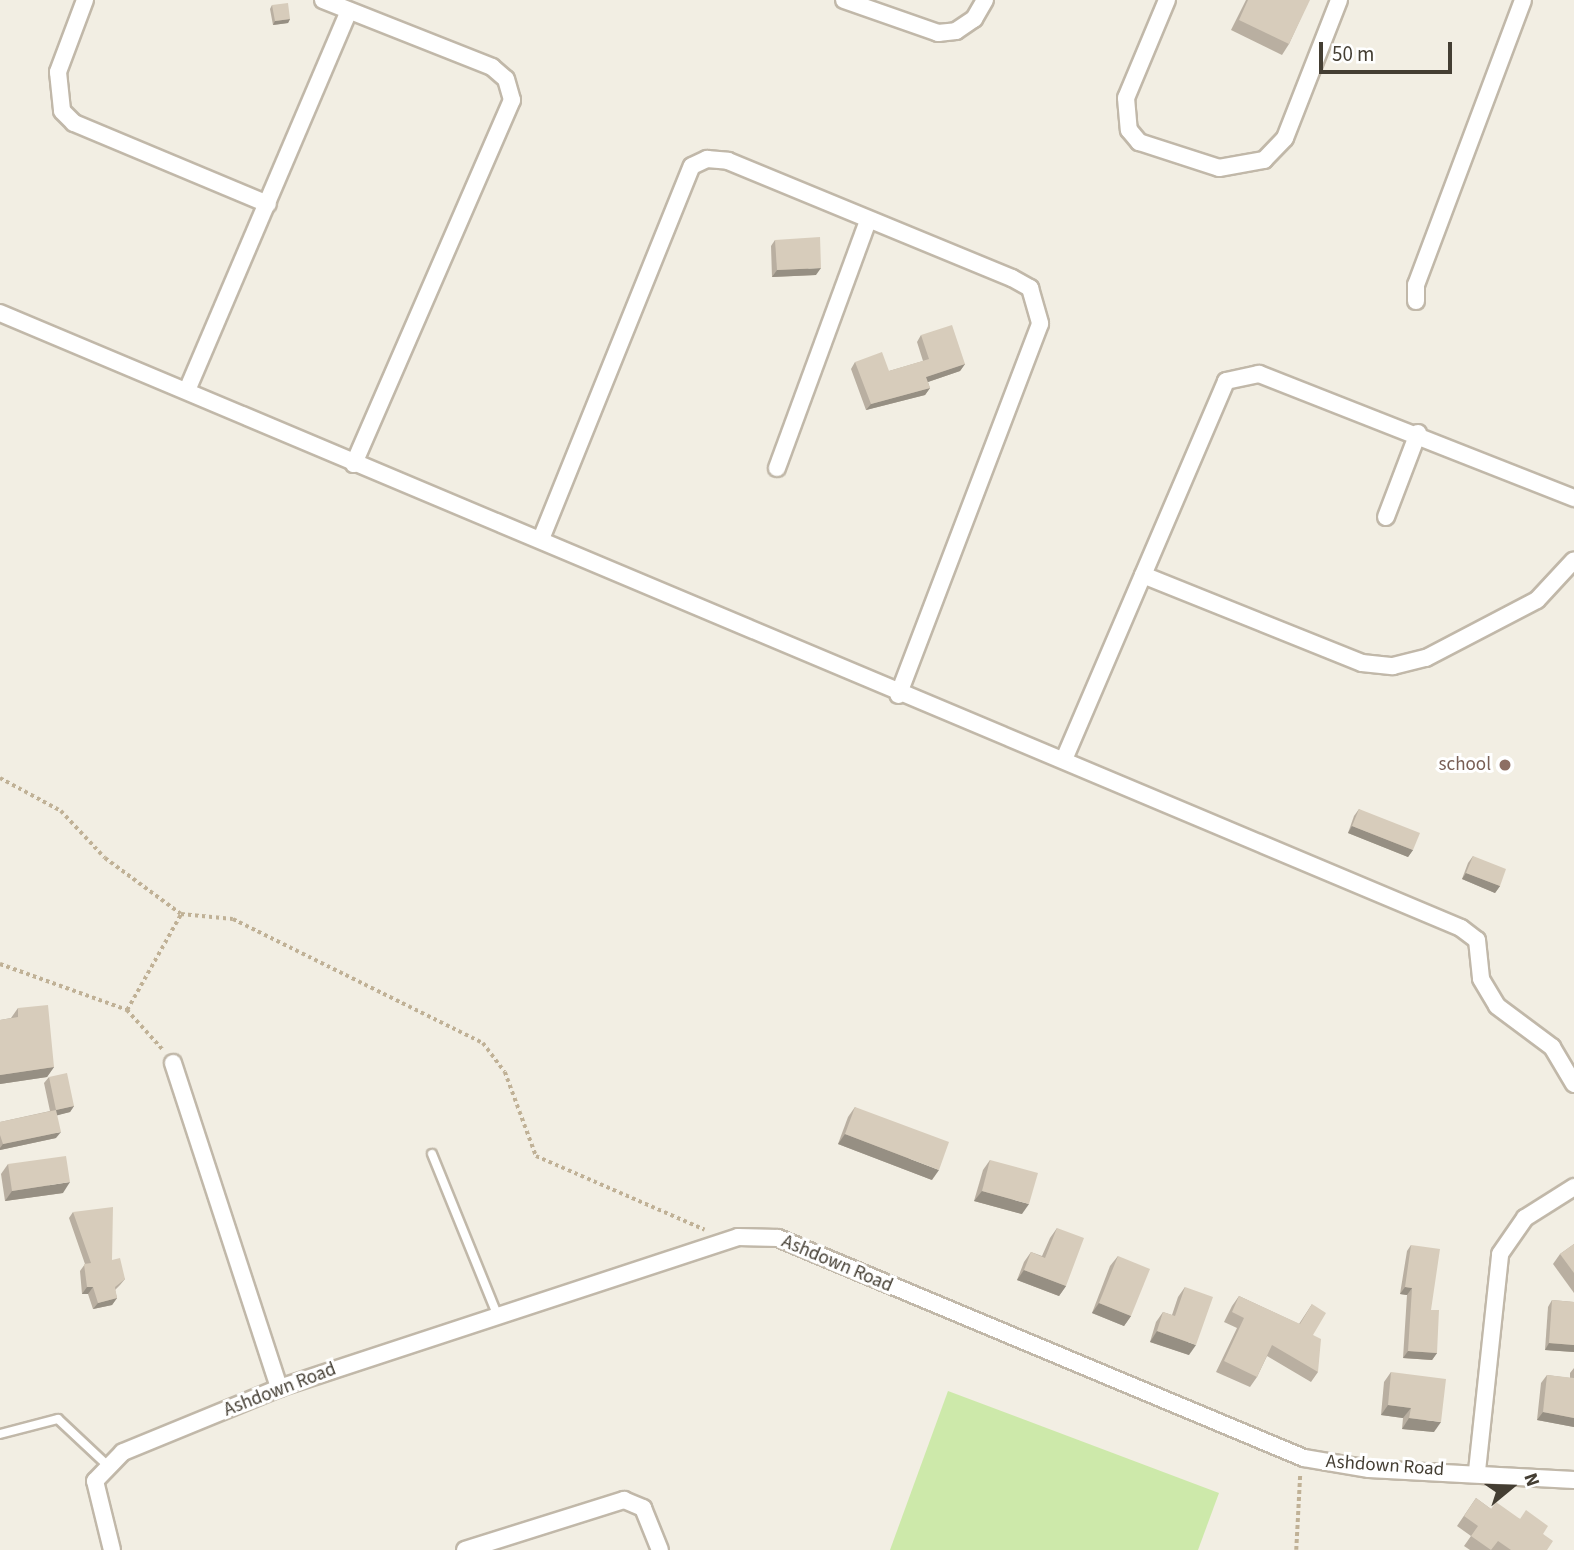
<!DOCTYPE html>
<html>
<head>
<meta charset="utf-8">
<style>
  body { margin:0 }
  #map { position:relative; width:1574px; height:1550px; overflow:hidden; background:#f2eee3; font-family:"Source Sans 3",sans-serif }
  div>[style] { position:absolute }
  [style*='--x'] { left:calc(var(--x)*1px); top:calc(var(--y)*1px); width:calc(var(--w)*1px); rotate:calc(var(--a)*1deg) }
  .green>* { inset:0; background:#cde9aa }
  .path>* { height:3.5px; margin-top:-1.75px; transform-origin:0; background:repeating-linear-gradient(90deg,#c0b196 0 3.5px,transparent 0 7px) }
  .roads { filter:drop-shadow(2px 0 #c1b8a9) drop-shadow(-2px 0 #c1b8a9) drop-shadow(0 2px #c1b8a9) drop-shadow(0 -2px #c1b8a9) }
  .lane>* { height:8px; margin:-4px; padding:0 4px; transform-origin:4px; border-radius:4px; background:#fff }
  .street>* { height:16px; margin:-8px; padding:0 8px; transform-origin:8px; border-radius:8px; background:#fff }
  .wall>* { inset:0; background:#b9afa1 }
  .shaded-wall>* { inset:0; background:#968f83 }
  .building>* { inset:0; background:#d7ccbb }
  .dots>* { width:19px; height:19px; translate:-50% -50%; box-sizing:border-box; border:4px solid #fff; border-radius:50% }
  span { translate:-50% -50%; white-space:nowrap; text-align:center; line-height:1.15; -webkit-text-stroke:6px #fff; paint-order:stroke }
  .education-label { font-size:19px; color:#785e54 }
  .right { translate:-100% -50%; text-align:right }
  .street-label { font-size:19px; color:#443e33 }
  .north { position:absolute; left:1476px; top:1452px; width:70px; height:70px; -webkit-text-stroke:5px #fff; paint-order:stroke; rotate:71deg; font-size:19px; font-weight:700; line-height:28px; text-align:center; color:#443e33 }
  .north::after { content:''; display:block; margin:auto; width:24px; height:32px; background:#443e33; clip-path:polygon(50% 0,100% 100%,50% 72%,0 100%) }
  .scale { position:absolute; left:1319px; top:42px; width:133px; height:32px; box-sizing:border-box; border:4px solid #443e33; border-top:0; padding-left:9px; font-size:21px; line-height:24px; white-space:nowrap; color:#443e33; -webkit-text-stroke:5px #fff; paint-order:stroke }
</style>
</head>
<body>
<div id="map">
  <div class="green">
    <i style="clip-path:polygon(948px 1391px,1219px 1493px,1198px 1550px,890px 1550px)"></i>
  </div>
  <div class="path">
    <i style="--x:0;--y:778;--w:69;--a:28.4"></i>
    <i style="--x:61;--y:811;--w:64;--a:46.9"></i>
    <i style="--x:105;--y:858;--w:94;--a:36.4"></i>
    <i style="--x:181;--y:914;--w:52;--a:5.5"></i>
    <i style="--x:233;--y:919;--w:279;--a:26.4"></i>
    <i style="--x:483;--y:1043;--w:36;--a:53"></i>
    <i style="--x:505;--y:1072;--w:90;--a:69.7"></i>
    <i style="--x:536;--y:1156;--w:184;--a:23.6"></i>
    <i style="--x:0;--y:964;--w:135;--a:19.9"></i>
    <i style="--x:127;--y:1010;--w:55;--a:47.9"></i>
    <i style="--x:127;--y:1010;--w:110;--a:-60.6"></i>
    <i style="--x:1296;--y:1550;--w:76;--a:-87"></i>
  </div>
  <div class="roads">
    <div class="lane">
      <i style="--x:432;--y:1154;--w:173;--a:67.9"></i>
      <i style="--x:0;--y:1434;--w:60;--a:-14.5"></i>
      <i style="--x:58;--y:1419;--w:66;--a:43.2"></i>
    </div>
    <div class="street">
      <i style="--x:85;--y:0;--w:77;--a:110.6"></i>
      <i style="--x:58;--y:72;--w:39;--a:84"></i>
      <i style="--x:62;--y:111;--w:17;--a:45"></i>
      <i style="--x:74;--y:123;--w:210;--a:22.7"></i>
      <i style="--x:323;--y:0;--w:182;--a:21.6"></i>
      <i style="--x:492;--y:67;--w:18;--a:41"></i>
      <i style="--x:506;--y:79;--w:22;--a:74"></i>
      <i style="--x:512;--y:100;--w:397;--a:113.5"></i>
      <i style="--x:844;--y:0;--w:100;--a:19.3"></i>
      <i style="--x:938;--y:33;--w:18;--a:-6"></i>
      <i style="--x:956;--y:31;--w:22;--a:-34"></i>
      <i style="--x:974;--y:19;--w:22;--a:-60"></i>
      <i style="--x:1167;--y:0;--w:106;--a:112.7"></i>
      <i style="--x:1126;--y:98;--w:32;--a:85"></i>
      <i style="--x:1129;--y:130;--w:16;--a:50"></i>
      <i style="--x:1139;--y:142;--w:84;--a:18"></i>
      <i style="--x:1219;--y:168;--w:46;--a:-10.1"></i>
      <i style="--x:1264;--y:160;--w:30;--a:-46"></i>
      <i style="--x:1285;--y:138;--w:148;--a:-68.6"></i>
      <i style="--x:1416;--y:301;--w:16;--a:-90"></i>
      <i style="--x:1416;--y:285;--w:304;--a:-69.4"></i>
      <i style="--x:0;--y:313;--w:1585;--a:22.83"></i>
      <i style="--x:1461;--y:928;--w:20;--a:37"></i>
      <i style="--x:1477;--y:940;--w:39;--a:84"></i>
      <i style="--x:1481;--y:979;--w:31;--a:59"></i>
      <i style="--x:1497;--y:1006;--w:69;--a:36.7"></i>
      <i style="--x:1552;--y:1047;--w:43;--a:59.3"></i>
      <i style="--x:188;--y:388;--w:410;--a:-66.9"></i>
      <i style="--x:777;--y:468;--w:263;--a:-69.8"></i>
      <i style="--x:1386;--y:517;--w:90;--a:-69.1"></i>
      <i style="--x:541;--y:539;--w:402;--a:-68"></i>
      <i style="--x:692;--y:166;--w:17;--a:-25"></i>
      <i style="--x:707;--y:159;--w:21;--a:5"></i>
      <i style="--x:728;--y:161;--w:307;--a:22.4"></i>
      <i style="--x:1012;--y:278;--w:21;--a:29"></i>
      <i style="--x:1030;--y:288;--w:37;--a:74"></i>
      <i style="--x:1040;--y:324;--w:397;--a:110.9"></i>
      <i style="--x:1143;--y:575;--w:236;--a:21.9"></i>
      <i style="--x:1362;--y:663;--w:31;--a:6"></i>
      <i style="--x:1393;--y:666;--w:34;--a:-14"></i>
      <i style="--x:1426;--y:658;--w:125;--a:-27.6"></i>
      <i style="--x:1537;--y:600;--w:54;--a:-47.2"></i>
      <i style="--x:1065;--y:757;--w:409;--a:-66.8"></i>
      <i style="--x:1226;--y:381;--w:34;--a:-12"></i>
      <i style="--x:1259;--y:374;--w:339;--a:21.5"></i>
      <i style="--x:173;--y:1063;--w:342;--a:71.9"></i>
      <i style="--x:1477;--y:1471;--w:218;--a:-83.9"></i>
      <i style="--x:1500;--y:1254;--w:44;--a:-55.2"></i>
      <i style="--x:1525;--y:1218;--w:58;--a:-32.3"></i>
      <i style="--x:112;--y:1550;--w:71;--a:-103.8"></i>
      <i style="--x:95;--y:1481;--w:40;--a:-46"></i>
      <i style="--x:123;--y:1452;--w:169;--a:-22.3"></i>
      <i style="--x:279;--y:1388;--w:483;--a:-18.2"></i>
      <i style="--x:738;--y:1237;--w:40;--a:1.4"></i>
      <i style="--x:778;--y:1238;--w:570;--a:22.7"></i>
      <i style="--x:1304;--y:1458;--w:66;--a:9.6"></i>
      <i style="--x:1369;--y:1469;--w:205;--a:3.1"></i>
      <i style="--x:465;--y:1550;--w:167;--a:-17.5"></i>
      <i style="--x:624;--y:1500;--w:21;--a:23"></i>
      <i style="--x:643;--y:1508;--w:45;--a:68"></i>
    </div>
  </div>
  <div class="wall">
    <i style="clip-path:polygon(1246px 0,1309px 0,1289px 44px,1282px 55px,1231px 30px)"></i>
    <i style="clip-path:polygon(272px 5px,290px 19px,288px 23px,273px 25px,270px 9px)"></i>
    <i style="clip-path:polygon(775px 240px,816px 275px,772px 277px,771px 246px)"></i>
    <i style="clip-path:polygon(921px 335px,965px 364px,960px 371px,928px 382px,930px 388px,925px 395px,866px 410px,851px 369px,855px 362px,889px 371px,923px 361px,917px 342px)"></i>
    <i style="clip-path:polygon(1359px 809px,1413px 850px,1408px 857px,1348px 833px,1354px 816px)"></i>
    <i style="clip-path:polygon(1473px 856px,1500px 886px,1495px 893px,1462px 879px,1468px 863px)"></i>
    <i style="clip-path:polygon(18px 1008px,54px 1067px,47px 1077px,0 1084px,0 1020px,11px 1018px)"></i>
    <i style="clip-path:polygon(49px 1077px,74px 1106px,70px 1112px,57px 1115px,56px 1138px,0 1150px,0 1122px,50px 1111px,44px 1083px)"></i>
    <i style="clip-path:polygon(855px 1107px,932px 1180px,838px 1144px,848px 1117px)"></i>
    <i style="clip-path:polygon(990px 1160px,1022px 1214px,974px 1201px,983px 1170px)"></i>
    <i style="clip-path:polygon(8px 1164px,63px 1193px,5px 1201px,1px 1174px)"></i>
    <i style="clip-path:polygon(73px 1212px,125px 1279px,120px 1285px,115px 1290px,117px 1298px,112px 1305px,93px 1309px,88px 1294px,82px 1294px,80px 1271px,85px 1264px,69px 1218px)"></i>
    <i style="clip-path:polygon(1057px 1228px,1066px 1286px,1059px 1296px,1017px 1280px,1024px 1262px,1031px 1252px,1042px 1256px,1050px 1238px)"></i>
    <i style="clip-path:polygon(1574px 1244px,1574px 1293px,1553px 1264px,1560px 1254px)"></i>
    <i style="clip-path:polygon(1411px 1245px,1431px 1310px,1437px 1353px,1432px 1360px,1403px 1358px,1407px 1295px,1400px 1294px,1407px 1251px)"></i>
    <i style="clip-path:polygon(1118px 1256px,1131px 1316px,1124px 1326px,1092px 1313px,1110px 1266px)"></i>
    <i style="clip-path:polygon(1185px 1287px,1189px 1355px,1150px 1342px,1156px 1322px,1163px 1312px,1172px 1315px,1178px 1297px)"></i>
    <i style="clip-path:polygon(1239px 1296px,1299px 1324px,1312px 1304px,1313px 1335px,1318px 1372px,1311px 1382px,1267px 1356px,1257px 1377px,1250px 1387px,1216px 1372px,1237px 1328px,1224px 1322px,1232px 1306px)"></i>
    <i style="clip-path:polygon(1552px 1300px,1574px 1302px,1574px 1352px,1545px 1350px,1548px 1307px)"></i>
    <i style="clip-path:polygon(1574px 1368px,1574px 1427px,1537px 1420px,1541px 1383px,1547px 1375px,1570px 1378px,1570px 1373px)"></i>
    <i style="clip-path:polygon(1391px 1372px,1434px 1432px,1402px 1429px,1403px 1418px,1381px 1415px,1384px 1382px)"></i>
    <i style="clip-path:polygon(1476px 1498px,1491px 1509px,1520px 1519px,1543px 1534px,1547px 1550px,1470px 1550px,1464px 1546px,1471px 1536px,1457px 1526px)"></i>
  </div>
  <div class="shaded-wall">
    <i style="clip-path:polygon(290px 19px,288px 23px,273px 25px,275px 21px)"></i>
    <i style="clip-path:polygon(821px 268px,816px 275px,772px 277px,777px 270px)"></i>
    <i style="clip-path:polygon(965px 364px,960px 371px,922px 384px,926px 377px)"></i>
    <i style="clip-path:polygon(930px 388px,925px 395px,866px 410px,871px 404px)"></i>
    <i style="clip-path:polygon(1352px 826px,1413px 850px,1408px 857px,1348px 833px)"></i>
    <i style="clip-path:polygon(1466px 873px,1500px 886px,1495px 893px,1462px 879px)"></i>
    <i style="clip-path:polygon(54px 1067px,47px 1077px,0 1084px,0 1075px)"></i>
    <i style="clip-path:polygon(74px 1106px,70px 1112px,51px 1117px,56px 1110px)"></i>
    <i style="clip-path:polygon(61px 1132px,56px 1138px,0 1150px,0 1148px,3px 1144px)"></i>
    <i style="clip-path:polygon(845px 1134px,939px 1170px,932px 1180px,838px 1144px)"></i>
    <i style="clip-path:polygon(70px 1182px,63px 1193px,5px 1201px,12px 1191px)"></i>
    <i style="clip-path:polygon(982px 1191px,1029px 1204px,1022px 1214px,974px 1201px)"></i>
    <i style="clip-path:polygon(1024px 1270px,1066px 1286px,1059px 1296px,1017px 1280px)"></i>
    <i style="clip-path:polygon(87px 1287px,93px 1287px,88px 1294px,82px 1294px)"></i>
    <i style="clip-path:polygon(1405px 1287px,1412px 1288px,1407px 1295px,1400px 1294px)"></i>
    <i style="clip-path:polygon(117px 1298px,112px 1305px,93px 1309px,98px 1303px)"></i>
    <i style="clip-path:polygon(1099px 1303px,1131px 1316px,1124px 1326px,1092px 1313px)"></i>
    <i style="clip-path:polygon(1157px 1331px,1196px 1345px,1189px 1355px,1150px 1342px)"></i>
    <i style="clip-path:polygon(1549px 1343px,1574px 1345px,1574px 1352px,1545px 1350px)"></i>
    <i style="clip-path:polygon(1408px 1351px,1437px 1353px,1432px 1360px,1403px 1358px)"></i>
    <i style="clip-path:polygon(1388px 1405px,1411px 1408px,1403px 1418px,1381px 1415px)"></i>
    <i style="clip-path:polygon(1543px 1412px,1574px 1418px,1574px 1427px,1537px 1420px)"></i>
    <i style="clip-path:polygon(1409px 1418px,1441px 1422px,1434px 1432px,1402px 1429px)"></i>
  </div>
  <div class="building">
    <i style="clip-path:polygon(1248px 0,1310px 0,1289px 44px,1239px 20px)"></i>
    <i style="clip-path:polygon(288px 3px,290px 19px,275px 21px,272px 5px)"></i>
    <i style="clip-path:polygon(820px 237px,821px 268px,777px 270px,775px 240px)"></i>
    <i style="clip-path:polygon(952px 325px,965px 364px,926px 377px,930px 388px,871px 404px,855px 362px,882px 352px,889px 371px,929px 359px,921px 335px)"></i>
    <i style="clip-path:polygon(1359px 809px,1420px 833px,1413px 850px,1352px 826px)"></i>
    <i style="clip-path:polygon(1473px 856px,1506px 869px,1500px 886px,1466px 873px)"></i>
    <i style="clip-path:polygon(48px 1005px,54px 1067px,0 1075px,0 1020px,18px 1017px,18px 1008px)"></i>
    <i style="clip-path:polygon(67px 1073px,74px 1106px,56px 1110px,49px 1077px)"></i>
    <i style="clip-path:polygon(855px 1107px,949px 1142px,939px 1170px,845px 1134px)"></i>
    <i style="clip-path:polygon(56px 1110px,61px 1132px,3px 1144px,0 1135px,0 1122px)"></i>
    <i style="clip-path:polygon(66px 1156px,70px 1182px,12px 1191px,8px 1164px)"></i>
    <i style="clip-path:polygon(990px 1160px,1038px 1173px,1029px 1204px,982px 1191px)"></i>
    <i style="clip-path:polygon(113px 1207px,112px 1260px,120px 1258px,125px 1279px,115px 1287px,117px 1298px,98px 1303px,93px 1287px,87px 1287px,84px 1264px,91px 1263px,73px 1212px)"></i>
    <i style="clip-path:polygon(1057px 1228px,1084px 1238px,1066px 1286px,1024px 1270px,1031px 1252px,1045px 1258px)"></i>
    <i style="clip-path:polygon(1574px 1244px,1574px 1273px,1560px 1254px)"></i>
    <i style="clip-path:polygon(1411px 1245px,1440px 1249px,1431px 1310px,1439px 1310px,1437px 1353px,1408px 1351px,1412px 1288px,1405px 1287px)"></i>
    <i style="clip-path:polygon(1118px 1256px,1150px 1269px,1131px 1316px,1099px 1303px)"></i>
    <i style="clip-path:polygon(1185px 1287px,1213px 1297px,1196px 1345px,1157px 1331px,1163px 1312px,1175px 1316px)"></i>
    <i style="clip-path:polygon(1239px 1296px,1300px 1324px,1312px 1304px,1326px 1313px,1313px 1335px,1321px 1339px,1318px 1372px,1272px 1345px,1257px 1377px,1224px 1361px,1244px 1318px,1232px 1312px)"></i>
    <i style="clip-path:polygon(1552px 1300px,1574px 1302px,1574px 1345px,1549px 1343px)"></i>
    <i style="clip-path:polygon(1391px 1372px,1446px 1379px,1441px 1422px,1409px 1418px,1411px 1408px,1388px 1405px)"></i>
    <i style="clip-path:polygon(1547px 1375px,1574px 1378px,1574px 1418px,1543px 1412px)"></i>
    <i style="clip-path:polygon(1476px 1498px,1491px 1509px,1496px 1502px,1520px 1519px,1526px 1510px,1548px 1526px,1543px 1534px,1553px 1541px,1547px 1550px,1511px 1550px,1498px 1541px,1491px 1550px,1471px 1536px,1478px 1526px,1464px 1516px)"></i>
  </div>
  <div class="dots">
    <i style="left:1505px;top:765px;background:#8d6e63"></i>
  </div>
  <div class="education-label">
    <span class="right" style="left:1491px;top:765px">school</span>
  </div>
  <div class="street-label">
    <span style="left:837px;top:1264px;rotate:23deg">Ashdown Road</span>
    <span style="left:280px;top:1390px;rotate:-21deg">Ashdown Road</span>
    <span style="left:1385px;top:1466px;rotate:4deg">Ashdown Road</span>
  </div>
  <div class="north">N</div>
  <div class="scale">50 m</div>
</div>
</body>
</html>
